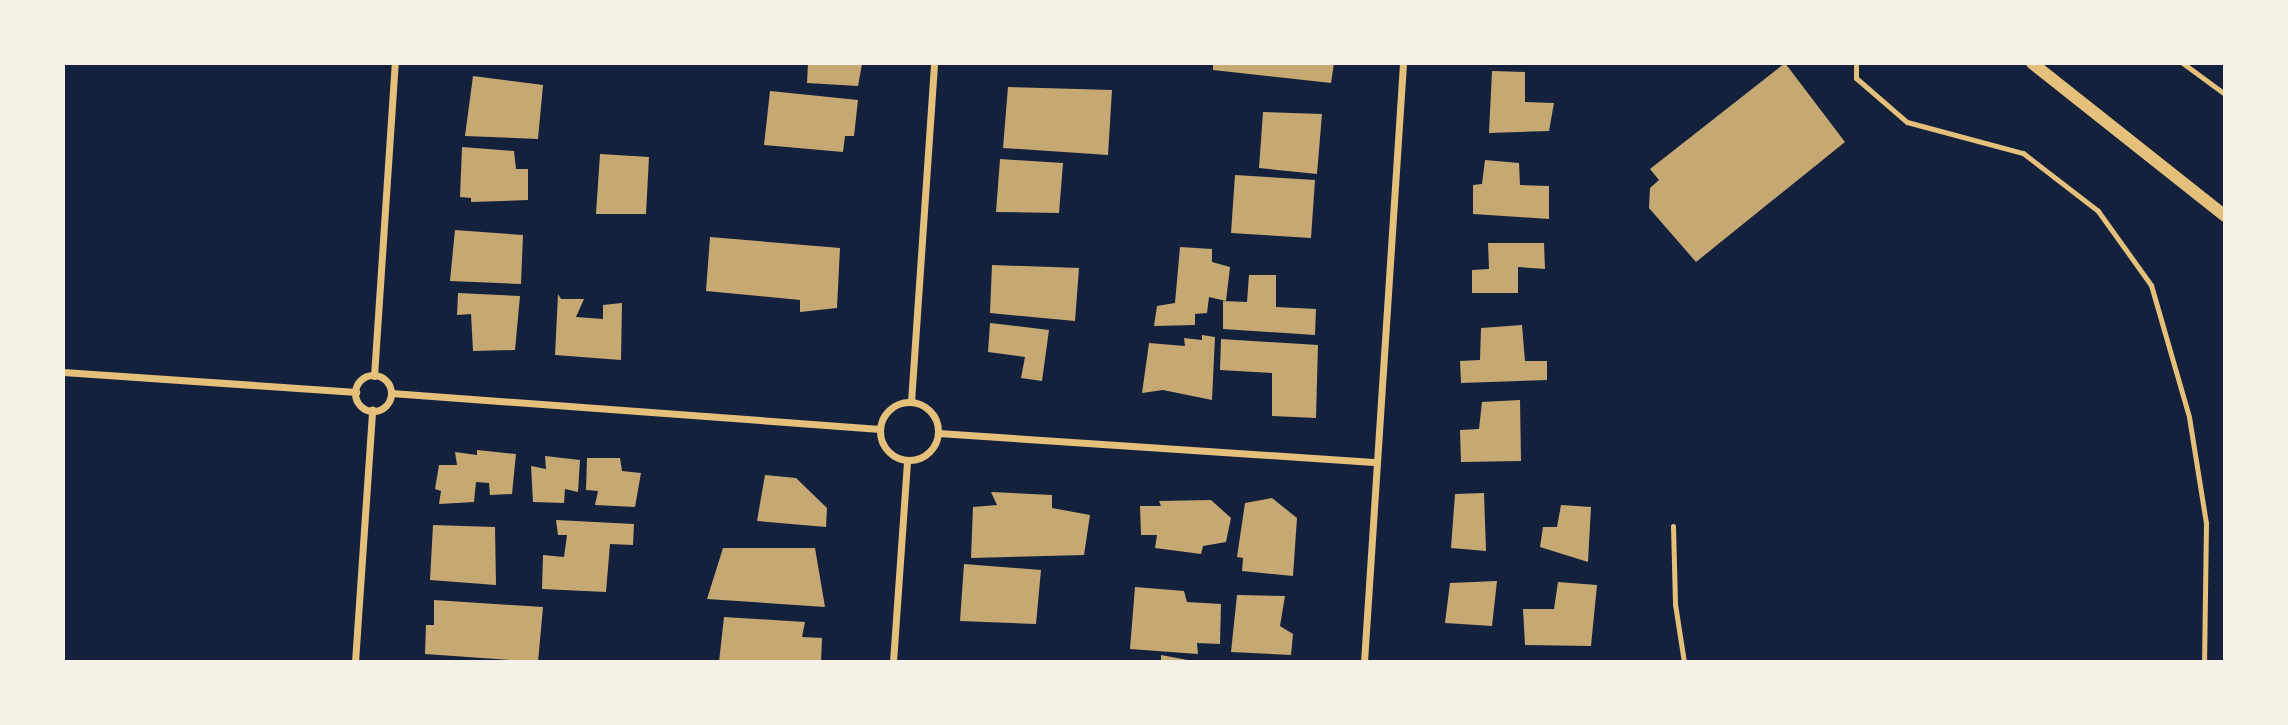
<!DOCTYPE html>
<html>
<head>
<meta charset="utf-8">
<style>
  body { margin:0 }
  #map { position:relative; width:2288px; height:725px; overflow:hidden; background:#14213d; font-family:Signika,sans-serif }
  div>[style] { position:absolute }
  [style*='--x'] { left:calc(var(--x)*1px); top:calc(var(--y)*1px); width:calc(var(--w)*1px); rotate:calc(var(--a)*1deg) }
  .building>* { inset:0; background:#c6a872 }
  .path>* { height:4.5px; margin:-2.25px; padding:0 2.25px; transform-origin:2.25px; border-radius:2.25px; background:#e5c07b }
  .service>* { height:5px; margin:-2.5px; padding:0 2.5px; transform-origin:2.5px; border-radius:2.5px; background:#e5c07b }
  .minor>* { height:7px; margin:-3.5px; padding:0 3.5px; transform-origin:3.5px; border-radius:3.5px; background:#e5c07b }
  .minor>.ring { margin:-3.5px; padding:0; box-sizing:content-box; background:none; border:7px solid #e5c07b; border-radius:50% }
  .tertiary>* { height:12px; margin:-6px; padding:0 6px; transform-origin:6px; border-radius:6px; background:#e5c07b }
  span { translate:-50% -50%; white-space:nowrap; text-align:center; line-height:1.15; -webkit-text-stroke:5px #f6f1e7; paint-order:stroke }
  .frame { position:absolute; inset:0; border:65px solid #f6f1e7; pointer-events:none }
</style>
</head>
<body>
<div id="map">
  <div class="building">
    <i style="clip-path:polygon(808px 63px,862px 64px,858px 86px,807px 83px)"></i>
    <i style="clip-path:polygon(1213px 63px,1334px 63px,1331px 83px,1213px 70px)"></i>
    <i style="clip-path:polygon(1785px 63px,1845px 142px,1696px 262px,1649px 208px,1650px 188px,1659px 180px,1650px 169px)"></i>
    <i style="clip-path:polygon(1492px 71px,1525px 72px,1525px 102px,1554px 103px,1549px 131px,1489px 133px)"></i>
    <i style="clip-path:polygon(473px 76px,543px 85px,538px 139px,465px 136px)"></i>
    <i style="clip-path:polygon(1008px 87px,1112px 90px,1108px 155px,1003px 148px)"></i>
    <i style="clip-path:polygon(770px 91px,858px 100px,854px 136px,845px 136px,843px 152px,764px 145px)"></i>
    <i style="clip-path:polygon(1263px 112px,1322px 114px,1317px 174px,1259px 168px)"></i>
    <i style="clip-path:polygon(462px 147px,514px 151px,516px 169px,528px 169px,528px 200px,471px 202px,471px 198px,460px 197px)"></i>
    <i style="clip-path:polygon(600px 154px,649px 157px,646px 214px,596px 214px)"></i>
    <i style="clip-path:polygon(1000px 159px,1063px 163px,1059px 213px,996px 212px)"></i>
    <i style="clip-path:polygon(1485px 160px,1519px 163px,1520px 185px,1549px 186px,1549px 219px,1473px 214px,1473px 185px,1482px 184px)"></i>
    <i style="clip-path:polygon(1235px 175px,1315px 180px,1311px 238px,1231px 233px)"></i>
    <i style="clip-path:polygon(455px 230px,523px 235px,521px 284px,450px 281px)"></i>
    <i style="clip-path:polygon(710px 237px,840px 248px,837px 308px,800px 312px,800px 300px,706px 291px)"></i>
    <i style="clip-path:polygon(1488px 243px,1544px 243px,1545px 269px,1518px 267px,1518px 293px,1472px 293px,1472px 270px,1489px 269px)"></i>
    <i style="clip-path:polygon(1180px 247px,1212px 249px,1212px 262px,1230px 267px,1226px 301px,1209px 297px,1207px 313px,1195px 314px,1195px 325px,1154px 326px,1157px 306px,1175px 303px)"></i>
    <i style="clip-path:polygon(992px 265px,1079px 268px,1075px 321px,990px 313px)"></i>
    <i style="clip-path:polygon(1249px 275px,1276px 275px,1276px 307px,1316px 309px,1315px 335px,1223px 329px,1223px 301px,1247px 302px)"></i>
    <i style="clip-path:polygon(458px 293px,520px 296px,515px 350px,473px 351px,471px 314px,457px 315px)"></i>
    <i style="clip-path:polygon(558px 294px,561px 299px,584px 299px,576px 317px,603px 319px,603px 305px,622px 303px,621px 360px,555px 355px)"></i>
    <i style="clip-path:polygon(990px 323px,1049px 330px,1042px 381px,1021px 378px,1025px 357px,988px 352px)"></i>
    <i style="clip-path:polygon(1522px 325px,1525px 361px,1547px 361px,1547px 380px,1461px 383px,1460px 361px,1480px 360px,1481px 328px)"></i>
    <i style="clip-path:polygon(1202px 335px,1215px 337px,1212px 400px,1163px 390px,1142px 393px,1149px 343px,1185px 346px,1184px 338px,1202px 340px)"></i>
    <i style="clip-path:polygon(1221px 339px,1318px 345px,1316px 418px,1272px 416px,1272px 373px,1220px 370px)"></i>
    <i style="clip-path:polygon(1520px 400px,1521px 461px,1461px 462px,1460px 430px,1479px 429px,1482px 402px)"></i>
    <i style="clip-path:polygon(477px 450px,516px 454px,512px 494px,490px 495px,489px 483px,476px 482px,474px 502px,439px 504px,441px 491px,435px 489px,439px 465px,457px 465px,455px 452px,477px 455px)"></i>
    <i style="clip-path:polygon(545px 456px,580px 460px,578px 492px,565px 489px,564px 503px,533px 502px,531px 466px,546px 469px)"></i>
    <i style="clip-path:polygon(587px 458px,620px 458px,622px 471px,641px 473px,635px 507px,595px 505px,598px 491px,586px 490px)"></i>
    <i style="clip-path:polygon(765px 475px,796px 478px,827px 508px,826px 527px,757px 521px)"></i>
    <i style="clip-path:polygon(991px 492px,1052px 495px,1052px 508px,1090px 515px,1084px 555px,971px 558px,973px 507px,997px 505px)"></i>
    <i style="clip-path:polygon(1484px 493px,1486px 551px,1451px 548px,1455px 494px)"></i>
    <i style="clip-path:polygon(1272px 498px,1297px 518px,1293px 576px,1242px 571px,1243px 558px,1237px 557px,1245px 503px)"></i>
    <i style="clip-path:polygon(1211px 500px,1231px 518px,1226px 542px,1203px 546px,1201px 554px,1155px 548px,1157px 535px,1141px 535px,1140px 506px,1161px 506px,1159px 501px)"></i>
    <i style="clip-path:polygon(1561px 505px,1591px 507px,1588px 562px,1540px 547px,1543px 527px,1557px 527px)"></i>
    <i style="clip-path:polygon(556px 520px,634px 524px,633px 545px,610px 544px,606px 592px,542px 589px,543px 555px,564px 557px,567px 535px,558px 535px)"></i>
    <i style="clip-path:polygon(433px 525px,495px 527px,496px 585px,430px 580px)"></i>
    <i style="clip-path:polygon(723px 548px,815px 548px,825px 607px,707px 599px)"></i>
    <i style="clip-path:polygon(964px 564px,1041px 570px,1036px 624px,960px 621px)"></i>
    <i style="clip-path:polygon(1497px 581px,1492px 626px,1445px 623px,1450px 583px)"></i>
    <i style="clip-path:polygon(1558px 582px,1597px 585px,1591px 646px,1525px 645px,1523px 609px,1554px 609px)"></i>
    <i style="clip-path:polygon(1135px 587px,1184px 591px,1187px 602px,1221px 604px,1220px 644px,1197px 643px,1198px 654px,1130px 649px)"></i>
    <i style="clip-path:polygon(1237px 595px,1285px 596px,1280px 626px,1293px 634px,1291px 655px,1231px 652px)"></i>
    <i style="clip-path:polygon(434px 600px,543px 607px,538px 662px,425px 654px,426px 625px,434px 625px)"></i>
    <i style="clip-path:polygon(724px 617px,805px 622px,802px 637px,822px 638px,821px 662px,719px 662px)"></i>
    <i style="clip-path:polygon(1161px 655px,1193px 661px,1193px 662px,1161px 662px)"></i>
  </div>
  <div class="path">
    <i style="--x:2183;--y:63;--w:52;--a:36.4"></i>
  </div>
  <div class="service">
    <i style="--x:1856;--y:63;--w:15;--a:90"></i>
    <i style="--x:1856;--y:78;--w:67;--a:40.8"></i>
    <i style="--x:1907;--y:122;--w:120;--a:15"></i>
    <i style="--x:2023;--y:153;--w:95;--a:37.7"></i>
    <i style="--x:2098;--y:211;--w:91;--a:54.4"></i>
    <i style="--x:2151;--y:285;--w:137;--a:73.9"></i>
    <i style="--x:2189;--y:417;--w:107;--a:80.9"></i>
    <i style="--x:2206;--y:523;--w:139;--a:90.8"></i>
    <i style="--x:1673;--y:526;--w:78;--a:88.5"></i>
    <i style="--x:1675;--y:604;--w:59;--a:81.2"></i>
  </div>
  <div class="minor">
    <i style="--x:63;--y:372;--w:294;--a:3.9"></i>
    <i class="ring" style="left:355px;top:375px;width:29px;height:29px"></i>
    <i style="--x:374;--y:376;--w:314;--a:-86.2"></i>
    <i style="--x:391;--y:393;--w:490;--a:4.2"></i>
    <i style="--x:911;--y:402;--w:340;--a:-86.1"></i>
    <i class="ring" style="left:880px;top:402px;width:51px;height:51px"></i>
    <i style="--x:938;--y:433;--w:440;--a:3.8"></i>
    <i style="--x:355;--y:662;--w:253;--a:-86.1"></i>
    <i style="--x:893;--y:662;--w:202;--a:-86"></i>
    <i style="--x:1364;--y:662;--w:600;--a:-86.27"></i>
  </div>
  <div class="tertiary">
    <i style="--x:2032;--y:63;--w:246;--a:38.4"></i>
  </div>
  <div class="frame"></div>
</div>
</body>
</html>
